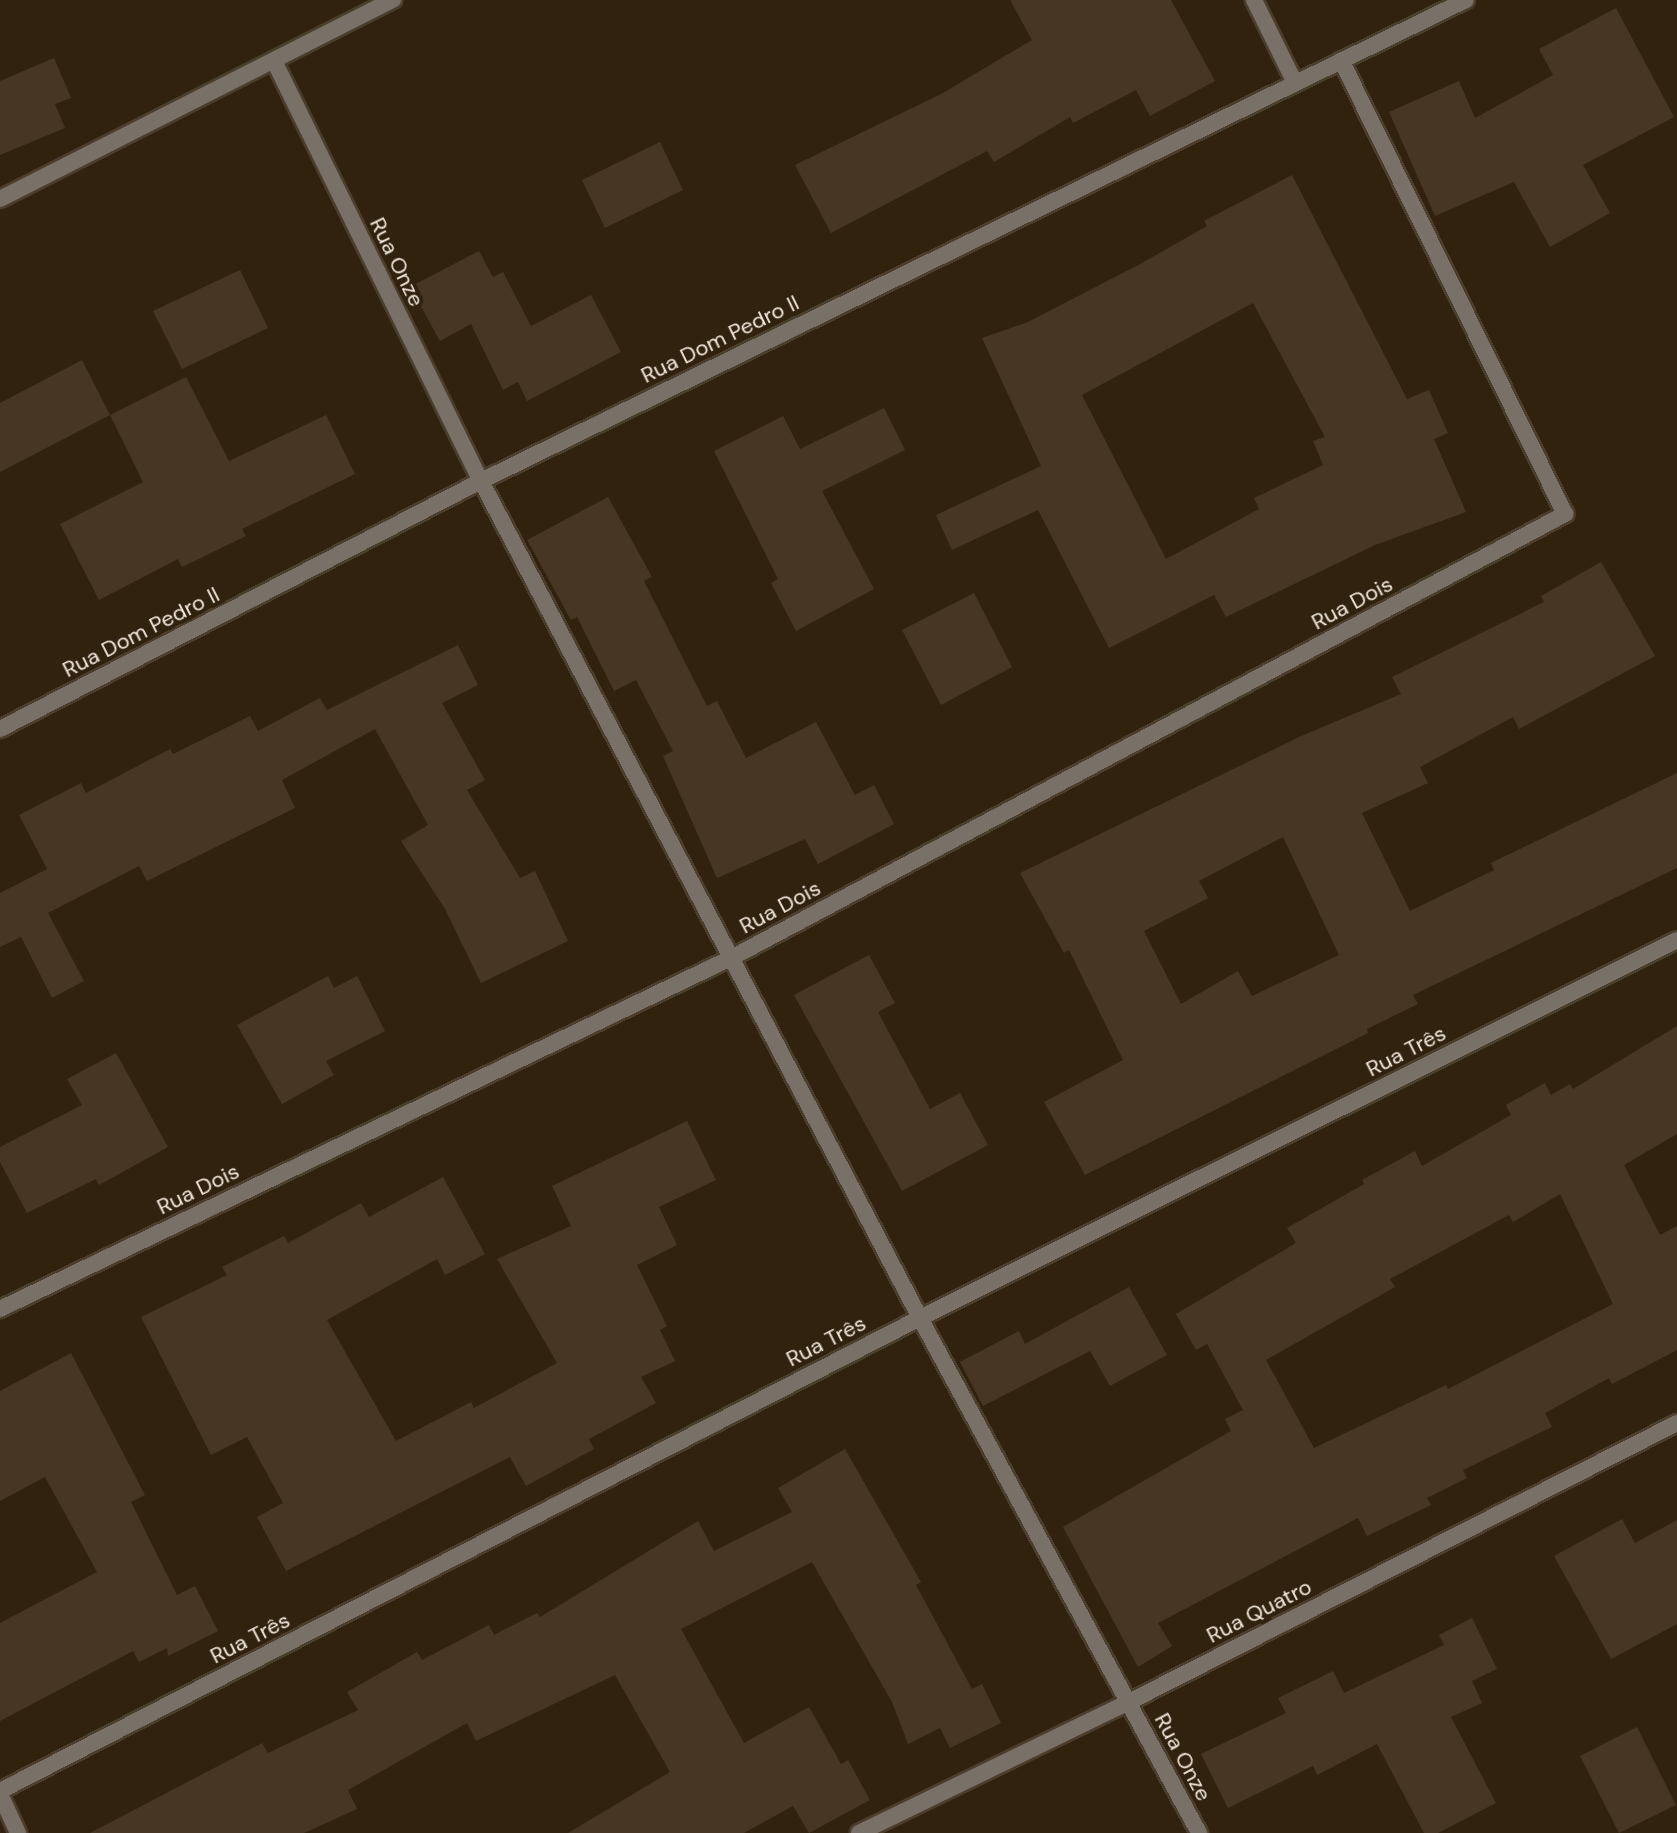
<!DOCTYPE html>
<html>
<head>
<meta charset="utf-8">
<style>
  body { margin:0 }
  #map { position:relative; width:1677px; height:1833px; overflow:hidden; background:#312210; font-family:"DM Sans",sans-serif }
  div>[style] { position:absolute }
  [style*='--x'] { left:calc(var(--x)*1px); top:calc(var(--y)*1px); width:calc(var(--w)*1px); rotate:calc(var(--a)*1deg) }
  .building>* { inset:0; background:#473624 }
  .roads { filter:drop-shadow(2px 0 #4c3e2d) drop-shadow(-2px 0 #4c3e2d) drop-shadow(0 2px #4c3e2d) drop-shadow(0 -2px #4c3e2d) }
  .minor>* { height:16px; margin:-8px; padding:0 8px; transform-origin:8px; border-radius:8px; background:#797168 }
  span { translate:-50% -50%; white-space:nowrap; text-align:center; line-height:1.15; -webkit-text-stroke:8px #312210; paint-order:stroke }
  .street-label { font-size:22px; color:#f2e7dc }
</style>
</head>
<body>
<div id="map">
  <div class="building">
    <i style="clip-path:polygon(1010px 0,1171px 0,1215px 81px,1150px 116px,1136px 90px,1073px 123px,1070px 117px,994px 162px,987px 151px,831px 233px,795px 165px,943px 93px,1032px 40px)"></i>
    <i style="clip-path:polygon(1616px 8px,1674px 117px,1583px 165px,1610px 213px,1550px 247px,1514px 182px,1435px 216px,1389px 112px,1459px 81px,1475px 118px,1553px 75px,1539px 49px)"></i>
    <i style="clip-path:polygon(54px 58px,71px 98px,55px 104px,65px 128px,0 155px,0 81px)"></i>
    <i style="clip-path:polygon(660px 142px,683px 190px,605px 228px,582px 180px)"></i>
    <i style="clip-path:polygon(evenodd,1292px 175px,1407px 399px,1429px 390px,1448px 433px,1434px 439px,1466px 512px,1375px 545px,1226px 617px,1214px 595px,1109px 648px,1038px 510px,952px 550px,936px 515px,1041px 466px,982px 338px,1028px 322px,1142px 263px,1207px 226px,1204px 221px,1292px 175px,1253px 303px,1325px 437px,1313px 441px,1323px 465px,1254px 498px,1259px 509px,1166px 559px,1082px 395px,1253px 303px)"></i>
    <i style="clip-path:polygon(479px 251px,493px 277px,503px 272px,531px 326px,591px 295px,621px 352px,527px 401px,518px 382px,503px 390px,471px 324px,440px 341px,410px 287px)"></i>
    <i style="clip-path:polygon(240px 270px,268px 328px,182px 369px,153px 311px)"></i>
    <i style="clip-path:polygon(82px 360px,110px 415px,0 472px,0 403px)"></i>
    <i style="clip-path:polygon(186px 377px,229px 461px,326px 415px,355px 474px,242px 529px,246px 536px,182px 567px,178px 559px,99px 600px,60px 524px,143px 482px,110px 415px)"></i>
    <i style="clip-path:polygon(884px 408px,905px 450px,822px 491px,874px 589px,796px 631px,771px 583px,778px 579px,714px 451px,783px 416px,800px 449px)"></i>
    <i style="clip-path:polygon(608px 497px,652px 577px,644px 581px,707px 706px,717px 701px,746px 758px,816px 722px,855px 795px,874px 785px,894px 824px,818px 864px,805px 839px,717px 878px,663px 756px,673px 751px,636px 680px,614px 691px,577px 617px,571px 620px,527px 540px)"></i>
    <i style="clip-path:polygon(evenodd,1601px 562px,1655px 656px,1519px 729px,1513px 717px,1420px 767px,1428px 783px,1362px 813px,1410px 911px,1494px 870px,1491px 863px,1677px 773px,1677px 868px,1413px 995px,1418px 1004px,1367px 1029px,1368px 1033px,1085px 1175px,1044px 1102px,1123px 1060px,1069px 950px,1064px 953px,1020px 873px,1299px 737px,1401px 694px,1392px 677px,1544px 602px,1541px 596px,1601px 562px,1283px 837px,1339px 955px,1252px 996px,1238px 971px,1181px 1004px,1144px 931px,1208px 898px,1199px 881px,1283px 837px)"></i>
    <i style="clip-path:polygon(974px 593px,1012px 667px,941px 705px,902px 630px)"></i>
    <i style="clip-path:polygon(458px 645px,478px 685px,442px 703px,485px 780px,467px 790px,520px 878px,535px 871px,568px 941px,481px 983px,445px 909px,401px 841px,428px 825px,375px 729px,282px 780px,295px 808px,147px 881px,139px 866px,48px 913px,84px 981px,52px 998px,21px 937px,0 947px,0 893px,47px 869px,19px 815px,81px 783px,86px 793px,170px 749px,173px 754px,250px 716px,258px 731px,320px 698px,327px 710px)"></i>
    <i style="clip-path:polygon(869px 955px,895px 1003px,878px 1012px,930px 1109px,960px 1093px,988px 1145px,902px 1191px,794px 995px)"></i>
    <i style="clip-path:polygon(328px 976px,334px 988px,357px 976px,385px 1031px,326px 1061px,334px 1075px,282px 1104px,237px 1025px)"></i>
    <i style="clip-path:polygon(evenodd,1677px 1026px,1677px 1134px,1624px 1165px,1660px 1235px,1677px 1226px,1677px 1350px,1612px 1384px,1609px 1378px,1545px 1413px,1552px 1427px,1463px 1470px,1467px 1478px,1427px 1498px,1431px 1505px,1367px 1536px,1358px 1518px,1158px 1623px,1172px 1646px,1138px 1667px,1063px 1527px,1231px 1431px,1225px 1419px,1243px 1410px,1207px 1344px,1196px 1350px,1176px 1314px,1296px 1243px,1287px 1228px,1364px 1184px,1362px 1180px,1415px 1151px,1422px 1166px,1511px 1115px,1506px 1105px,1545px 1083px,1551px 1095px,1570px 1084px,1573px 1089px,1677px 1026px,1560px 1194px,1613px 1304px,1448px 1389px,1446px 1385px,1314px 1448px,1266px 1360px,1395px 1287px,1390px 1279px,1509px 1215px,1513px 1222px,1560px 1194px)"></i>
    <i style="clip-path:polygon(116px 1053px,168px 1147px,99px 1185px,96px 1179px,27px 1213px,0 1162px,0 1147px,82px 1105px,67px 1079px)"></i>
    <i style="clip-path:polygon(687px 1121px,716px 1180px,659px 1207px,677px 1245px,637px 1265px,667px 1326px,660px 1330px,675px 1361px,641px 1377px,656px 1403px,589px 1439px,594px 1449px,526px 1486px,510px 1457px,286px 1571px,257px 1517px,283px 1503px,247px 1437px,211px 1455px,141px 1317px,227px 1275px,222px 1267px,284px 1236px,288px 1243px,361px 1203px,369px 1217px,443px 1177px,485px 1254px,445px 1275px,437px 1259px,327px 1320px,396px 1441px,471px 1402px,474px 1408px,557px 1363px,497px 1259px,571px 1226px,552px 1186px)"></i>
    <i style="clip-path:polygon(1129px 1287px,1167px 1355px,1110px 1386px,1090px 1351px,983px 1406px,960px 1362px,1019px 1331px,1025px 1344px)"></i>
    <i style="clip-path:polygon(71px 1353px,145px 1495px,131px 1502px,177px 1595px,195px 1586px,218px 1631px,168px 1656px,167px 1648px,139px 1662px,133px 1651px,0 1721px,0 1623px,97px 1572px,45px 1477px,0 1501px,0 1391px)"></i>
    <i style="clip-path:polygon(845px 1449px,921px 1582px,916px 1585px,972px 1689px,982px 1684px,1001px 1723px,950px 1748px,940px 1728px,908px 1744px,892px 1702px,812px 1562px,681px 1629px,744px 1743px,809px 1707px,841px 1764px,848px 1760px,870px 1800px,809px 1833px,793px 1806px,744px 1833px,568px 1833px,670px 1772px,615px 1675px,476px 1741px,467px 1723px,348px 1790px,357px 1809px,304px 1833px,90px 1833px,262px 1743px,268px 1753px,358px 1710px,347px 1692px,417px 1652px,422px 1660px,489px 1625px,494px 1635px,537px 1613px,540px 1617px,698px 1521px,714px 1551px,792px 1512px,778px 1488px)"></i>
    <i style="clip-path:polygon(1622px 1519px,1635px 1543px,1677px 1520px,1677px 1624px,1611px 1659px,1554px 1556px)"></i>
    <i style="clip-path:polygon(1472px 1618px,1497px 1669px,1472px 1681px,1482px 1703px,1451px 1717px,1496px 1803px,1438px 1833px,1424px 1833px,1377px 1744px,1317px 1775px,1313px 1766px,1228px 1808px,1201px 1754px,1286px 1713px,1278px 1698px,1333px 1671px,1344px 1693px,1444px 1645px,1439px 1635px)"></i>
    <i style="clip-path:polygon(1637px 1727px,1676px 1805px,1619px 1833px,1580px 1756px)"></i>
  </div>
  <div class="roads">
    <div class="minor">
      <i style="--x:1254;--y:0;--w:93;--a:63.7"></i>
      <i style="--x:275;--y:63;--w:466;--a:63.8"></i>
      <i style="--x:481;--y:481;--w:945;--a:62.32"></i>
      <i style="--x:920;--y:1318;--w:586;--a:61.55"></i>
      <i style="--x:0;--y:199;--w:441;--a:-26.9"></i>
      <i style="--x:0;--y:729;--w:541;--a:-27.28"></i>
      <i style="--x:481;--y:481;--w:1096;--a:-26.03"></i>
      <i style="--x:0;--y:1309;--w:813;--a:-25.65"></i>
      <i style="--x:733;--y:957;--w:943;--a:-28.03"></i>
      <i style="--x:1565;--y:514;--w:506;--a:-116.26"></i>
      <i style="--x:0;--y:1791;--w:1034;--a:-27.21"></i>
      <i style="--x:920;--y:1318;--w:846;--a:-26.53"></i>
      <i style="--x:0;--y:1794;--w:43;--a:65.2"></i>
      <i style="--x:859;--y:1833;--w:300;--a:-25.9"></i>
      <i style="--x:1129;--y:1702;--w:615;--a:-26.98"></i>
    </div>
  </div>
  <div class="street-label">
    <span style="left:397px;top:262px;rotate:64deg">Rua Onze</span>
    <span style="left:720px;top:339px;rotate:-26deg">Rua Dom Pedro II</span>
    <span style="left:1352px;top:603px;rotate:-28deg">Rua Dois</span>
    <span style="left:141px;top:632px;rotate:-27deg">Rua Dom Pedro II</span>
    <span style="left:780px;top:907px;rotate:-28deg">Rua Dois</span>
    <span style="left:1406px;top:1051px;rotate:-27deg">Rua Três</span>
    <span style="left:198px;top:1189px;rotate:-26deg">Rua Dois</span>
    <span style="left:826px;top:1341px;rotate:-27deg">Rua Três</span>
    <span style="left:1259px;top:1611px;rotate:-27deg">Rua Quatro</span>
    <span style="left:250px;top:1638px;rotate:-27deg">Rua Três</span>
    <span style="left:1183px;top:1757px;rotate:62deg">Rua Onze</span>
  </div>
</div>
</body>
</html>
